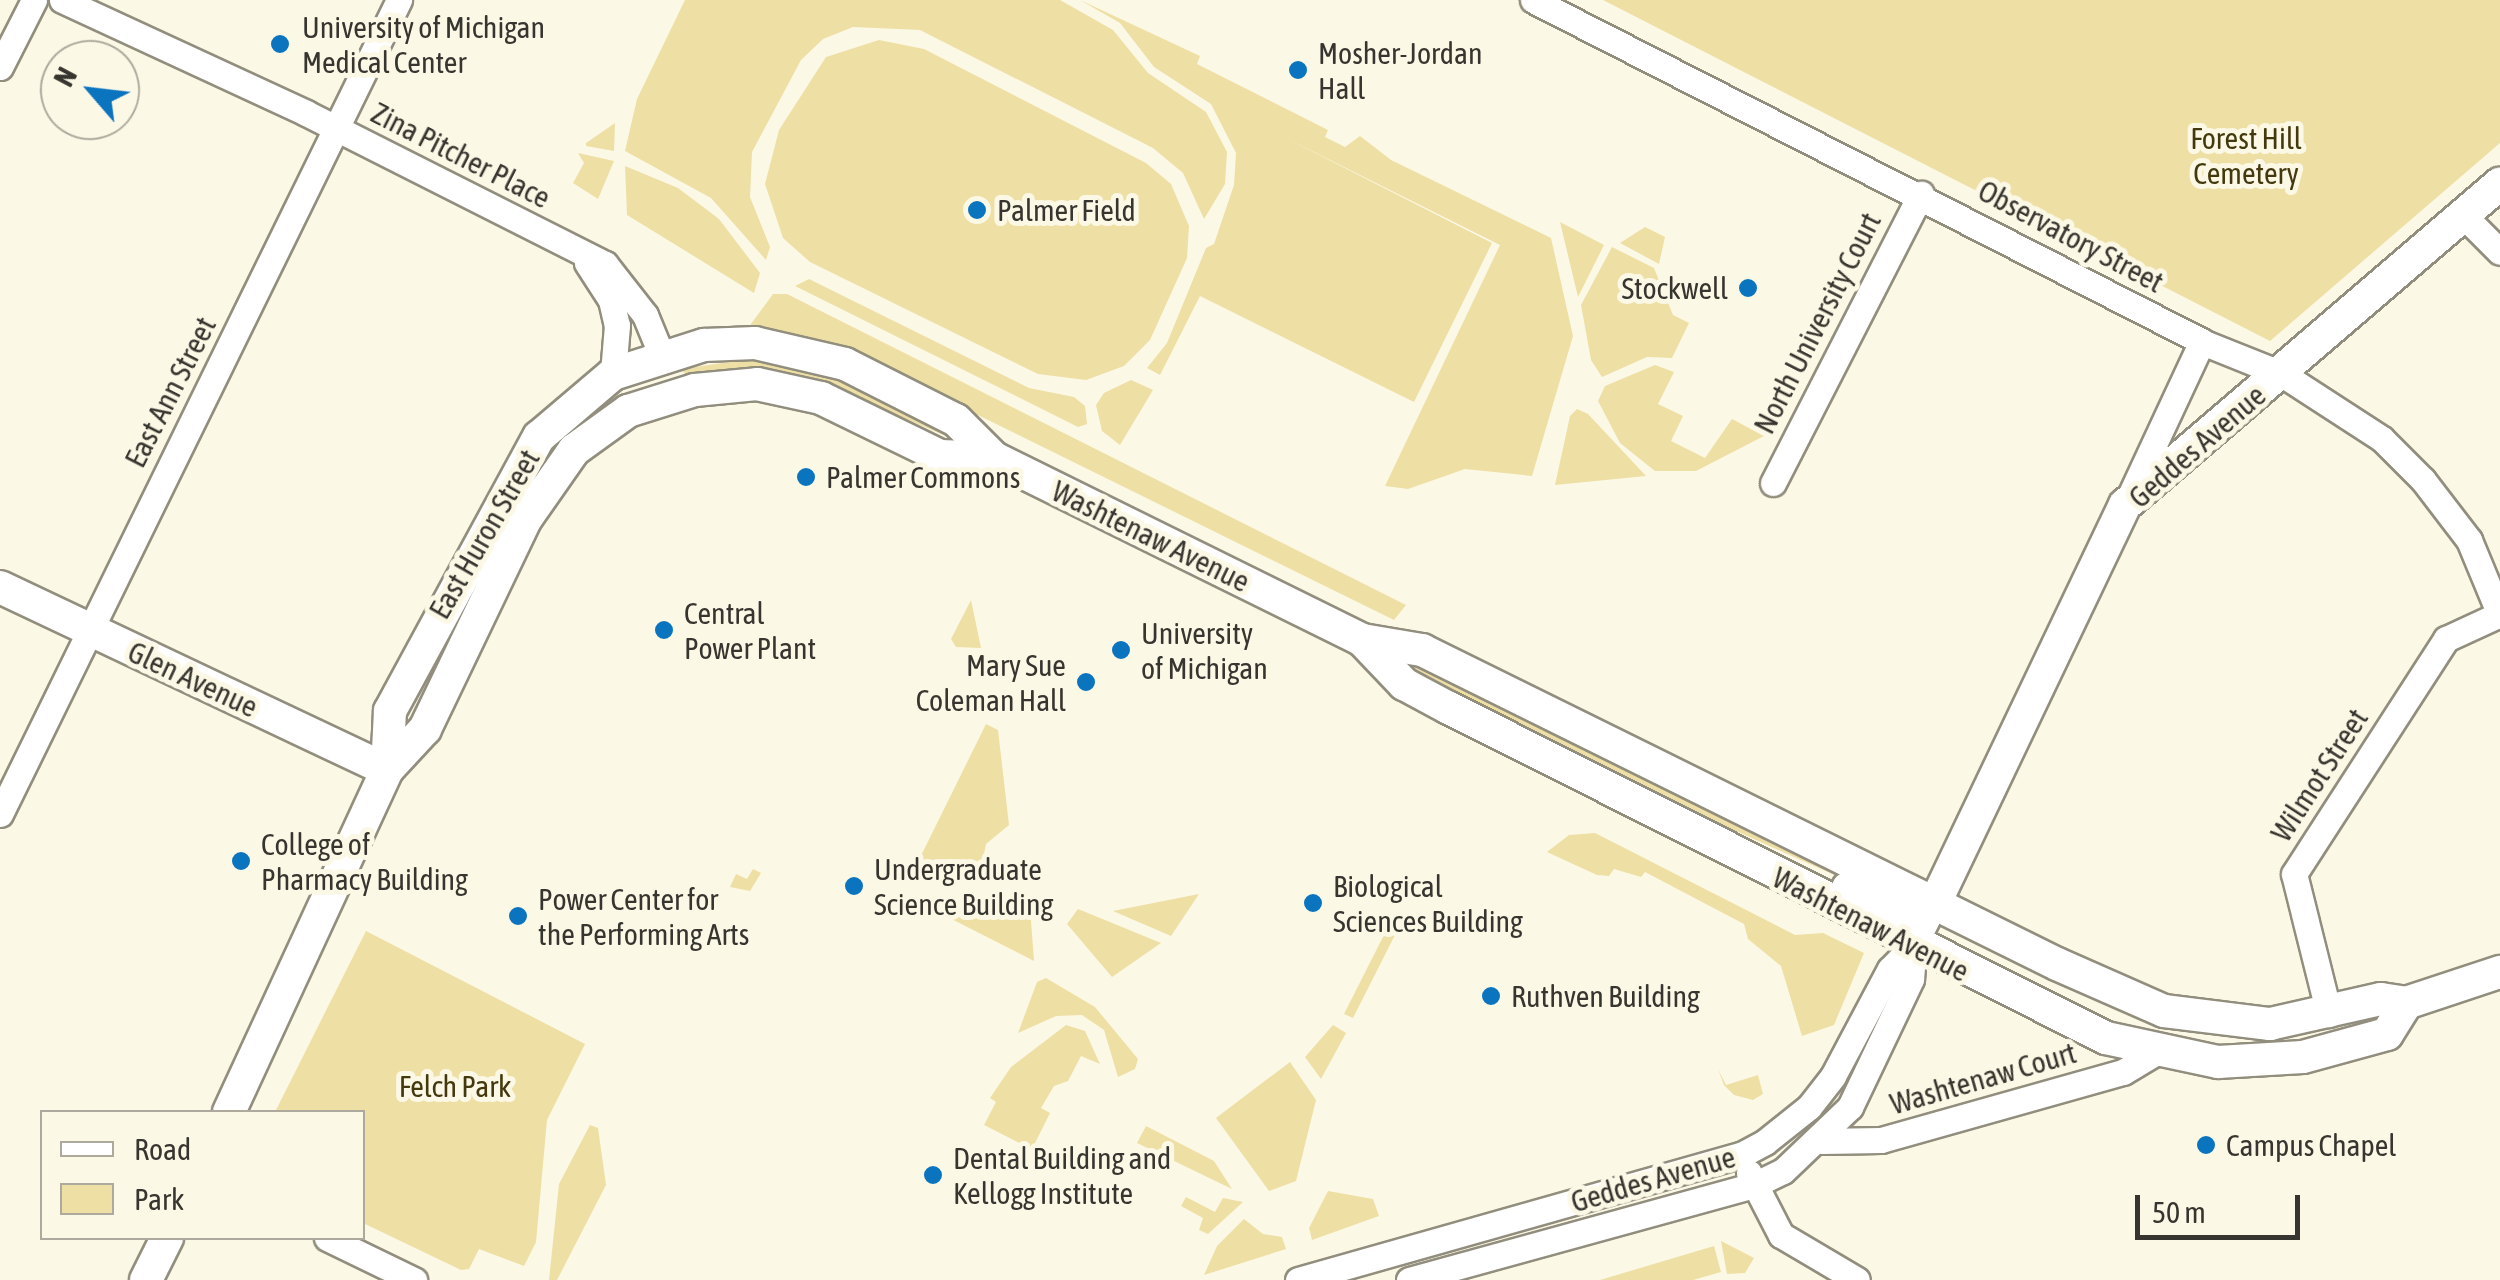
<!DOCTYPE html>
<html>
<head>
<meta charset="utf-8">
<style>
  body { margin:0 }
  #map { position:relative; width:2500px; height:1280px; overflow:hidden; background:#fcf8e6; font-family:"Asap Condensed",sans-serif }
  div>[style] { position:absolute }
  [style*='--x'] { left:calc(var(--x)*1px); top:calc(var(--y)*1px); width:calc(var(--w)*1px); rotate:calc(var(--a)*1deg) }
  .green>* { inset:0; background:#eedfa5 }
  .roads { filter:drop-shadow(2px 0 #928e7e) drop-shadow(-2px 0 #928e7e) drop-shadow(0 2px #928e7e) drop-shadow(0 -2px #928e7e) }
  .minor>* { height:25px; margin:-12.5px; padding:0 12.5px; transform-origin:12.5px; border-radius:12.5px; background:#fff }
  .major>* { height:32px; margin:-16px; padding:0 16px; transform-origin:16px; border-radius:16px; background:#fff }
  .dots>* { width:28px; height:28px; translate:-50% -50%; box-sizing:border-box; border:5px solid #fcf8e6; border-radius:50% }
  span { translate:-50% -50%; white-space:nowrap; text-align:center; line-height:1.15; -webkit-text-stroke:10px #fcf8e6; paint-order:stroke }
  .poi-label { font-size:30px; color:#37352f }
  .left { translate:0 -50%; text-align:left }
  .right { translate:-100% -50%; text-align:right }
  .park-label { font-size:30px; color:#44390e }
  .street-label { font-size:30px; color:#37352f }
  .legend { position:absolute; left:40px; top:1110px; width:325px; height:130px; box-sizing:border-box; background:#fcf8e6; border:2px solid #adaa9d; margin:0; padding:12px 18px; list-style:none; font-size:30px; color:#37352f }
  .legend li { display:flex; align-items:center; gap:20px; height:50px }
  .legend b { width:50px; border:2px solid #adaa9d }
  .north { position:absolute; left:40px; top:40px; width:100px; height:100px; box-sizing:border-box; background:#fcf8e6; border:2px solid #adaa9d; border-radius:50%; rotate:298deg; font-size:28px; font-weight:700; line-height:40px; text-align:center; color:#37352f }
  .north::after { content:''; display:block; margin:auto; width:35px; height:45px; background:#0a74bf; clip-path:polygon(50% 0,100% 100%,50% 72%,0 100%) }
  .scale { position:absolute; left:2135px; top:1195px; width:165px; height:45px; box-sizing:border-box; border:5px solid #37352f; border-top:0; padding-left:12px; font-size:30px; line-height:35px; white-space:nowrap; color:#37352f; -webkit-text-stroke:8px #fcf8e6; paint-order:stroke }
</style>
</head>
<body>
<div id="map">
  <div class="green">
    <i style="clip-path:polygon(685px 0,1060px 0,1113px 30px,1148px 73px,1206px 112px,1227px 152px,1225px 184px,1204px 219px,1183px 173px,1153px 148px,920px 30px,853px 27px,823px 39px,801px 60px,752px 152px,750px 197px,770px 247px,766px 260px,711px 198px,625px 151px,637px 99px)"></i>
    <i style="clip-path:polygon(1080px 0,1200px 56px,1197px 64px,1328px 130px,1325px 137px,1345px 147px,1360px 136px,1391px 160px,1551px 238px,1573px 336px,1532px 476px,1465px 469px,1408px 489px,1385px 486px,1500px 245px,1280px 135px,1492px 243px,1414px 402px,1200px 296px,1160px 375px,1147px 368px,1167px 343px,1206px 248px,1214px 244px,1234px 185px,1236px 153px,1211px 104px,1154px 67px,1120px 23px)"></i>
    <i style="clip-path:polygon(1603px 0,2500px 0,2500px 143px,2270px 341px)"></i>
    <i style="clip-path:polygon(879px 40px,924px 49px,1146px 163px,1171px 184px,1189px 226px,1187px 258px,1150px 340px,1124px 366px,1086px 380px,1038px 374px,810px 262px,783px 238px,765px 184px,779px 130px,826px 57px)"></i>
    <i style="clip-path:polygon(615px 123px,614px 151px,586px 146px,586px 143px)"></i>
    <i style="clip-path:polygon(578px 153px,614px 161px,598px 199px,573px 183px,584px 163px)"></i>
    <i style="clip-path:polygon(625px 166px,678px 188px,719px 219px,760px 273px,754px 293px,627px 215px)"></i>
    <i style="clip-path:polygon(1560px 222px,1604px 245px,1578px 297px)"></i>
    <i style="clip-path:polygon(1645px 227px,1665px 237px,1659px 264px,1620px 243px)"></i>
    <i style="clip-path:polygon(1612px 247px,1654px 268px,1673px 315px,1689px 323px,1672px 358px,1647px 357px,1602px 377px,1591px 360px,1581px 305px)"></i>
    <i style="clip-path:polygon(809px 279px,1029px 388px,1074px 397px,1085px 406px,1087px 424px,1078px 427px,795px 286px)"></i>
    <i style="clip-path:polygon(773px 294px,787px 294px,1406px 605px,1394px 620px,858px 356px,796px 334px,748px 328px)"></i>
    <i style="clip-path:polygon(757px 358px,820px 370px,955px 440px,814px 379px,763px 370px,687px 376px,681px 369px)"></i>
    <i style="clip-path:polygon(1655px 365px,1674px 372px,1658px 404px,1683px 416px,1671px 441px,1705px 458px,1732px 419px,1764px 436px,1696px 471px,1655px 471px,1620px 443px,1598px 401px,1605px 386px)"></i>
    <i style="clip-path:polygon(1131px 380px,1153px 390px,1120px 445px,1102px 431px,1096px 405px,1104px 393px)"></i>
    <i style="clip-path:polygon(1577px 409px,1588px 414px,1646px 476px,1555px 485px,1570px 416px)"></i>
    <i style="clip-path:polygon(971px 600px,981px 648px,956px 647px,951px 639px)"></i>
    <i style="clip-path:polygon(1416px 665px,1888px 899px,1591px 766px,1415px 672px)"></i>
    <i style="clip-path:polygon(986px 724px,998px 730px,1009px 825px,986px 844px,981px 869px,908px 882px)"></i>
    <i style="clip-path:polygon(1595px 833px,1795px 935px,1823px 933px,1864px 953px,1834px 1025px,1802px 1036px,1781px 966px,1748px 939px,1744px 924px,1645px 872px,1641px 877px,1614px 869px,1609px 876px,1597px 875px,1547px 852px,1569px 835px)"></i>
    <i style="clip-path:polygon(753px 869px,761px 873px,750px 891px,730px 887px,736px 874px,747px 879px)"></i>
    <i style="clip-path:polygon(1029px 894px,1034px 961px,916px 901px)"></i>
    <i style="clip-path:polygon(1199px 894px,1171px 936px,1113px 911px)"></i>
    <i style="clip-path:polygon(1078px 909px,1161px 943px,1112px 977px,1067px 924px)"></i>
    <i style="clip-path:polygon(1389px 925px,1398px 929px,1353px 1018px,1344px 1014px)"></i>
    <i style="clip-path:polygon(366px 931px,585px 1044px,547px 1120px,536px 1242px,524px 1266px,479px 1249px,469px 1269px,461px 1270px,363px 1223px,362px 1112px,275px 1112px)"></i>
    <i style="clip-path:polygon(1046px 978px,1095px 1007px,1138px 1059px,1135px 1069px,1118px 1077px,1104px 1030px,1082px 1015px,1056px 1016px,1018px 1033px,1037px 982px)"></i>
    <i style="clip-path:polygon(1066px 1025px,1085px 1031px,1100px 1064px,1081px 1056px,1068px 1081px,1054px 1086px,1041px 1108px,1050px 1113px,1035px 1143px,1042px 1148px,1039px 1153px,984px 1125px,996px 1102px,990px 1098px,1011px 1067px)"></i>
    <i style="clip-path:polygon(1333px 1025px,1346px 1033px,1321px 1079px,1305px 1057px)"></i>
    <i style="clip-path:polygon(1290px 1062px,1316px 1100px,1296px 1181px,1269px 1191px,1216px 1118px)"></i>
    <i style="clip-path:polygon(1718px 1069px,1726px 1085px,1758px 1075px,1763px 1094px,1753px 1100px,1734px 1095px,1724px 1085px)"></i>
    <i style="clip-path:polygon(590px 1125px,598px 1128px,606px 1185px,557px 1280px,549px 1280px,559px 1184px)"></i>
    <i style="clip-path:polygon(1146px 1126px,1214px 1161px,1232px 1189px,1137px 1143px)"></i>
    <i style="clip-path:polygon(1328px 1191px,1373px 1199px,1379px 1216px,1312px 1240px,1309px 1228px)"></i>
    <i style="clip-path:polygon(1186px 1197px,1215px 1212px,1223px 1198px,1243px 1202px,1208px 1234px,1199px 1230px,1203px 1218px,1181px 1206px)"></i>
    <i style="clip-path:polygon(1244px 1219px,1263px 1234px,1282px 1237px,1286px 1249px,1204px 1275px,1217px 1246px)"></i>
    <i style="clip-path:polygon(1721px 1241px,1754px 1258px,1745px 1273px,1727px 1274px)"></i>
    <i style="clip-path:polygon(1714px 1246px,1721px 1272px,1693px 1280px,1600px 1280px)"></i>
  </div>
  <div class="roads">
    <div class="minor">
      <i style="--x:62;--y:0;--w:269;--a:24.8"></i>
      <i style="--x:306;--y:113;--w:335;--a:26.8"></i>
      <i style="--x:605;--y:264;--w:65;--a:51.9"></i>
      <i style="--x:645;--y:315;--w:42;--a:67.7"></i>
      <i style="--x:1533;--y:0;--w:757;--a:27.04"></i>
      <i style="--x:2207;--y:344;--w:81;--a:21.8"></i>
      <i style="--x:2282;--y:374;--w:119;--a:33"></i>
      <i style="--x:2382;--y:439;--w:58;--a:45"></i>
      <i style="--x:2423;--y:480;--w:76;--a:52.5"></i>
      <i style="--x:2469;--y:540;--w:81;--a:67.5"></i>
      <i style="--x:0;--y:67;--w:75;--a:-63.1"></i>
      <i style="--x:2463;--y:215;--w:52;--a:45"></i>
      <i style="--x:587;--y:263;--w:44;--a:57"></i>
      <i style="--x:611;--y:300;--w:26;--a:77"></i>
      <i style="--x:617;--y:325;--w:49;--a:94.7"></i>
      <i style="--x:1773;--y:483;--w:325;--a:-62.9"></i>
      <i style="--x:2128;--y:500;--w:175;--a:-65"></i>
      <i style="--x:0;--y:814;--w:907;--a:-63.89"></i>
      <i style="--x:2329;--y:1014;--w:144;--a:-104"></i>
      <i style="--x:2294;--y:874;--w:280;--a:-57.1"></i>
      <i style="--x:2446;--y:639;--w:60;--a:-24.8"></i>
      <i style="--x:1822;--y:1141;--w:59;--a:-1"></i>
      <i style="--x:1881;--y:1140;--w:251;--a:-15.7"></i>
      <i style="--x:2123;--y:1072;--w:37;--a:-31"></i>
      <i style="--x:1749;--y:1173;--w:70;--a:62.7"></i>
      <i style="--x:1781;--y:1235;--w:88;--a:30.6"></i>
      <i style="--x:327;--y:1238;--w:97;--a:25.8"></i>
      <i style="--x:1298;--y:1280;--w:460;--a:-15.8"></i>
      <i style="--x:1741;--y:1155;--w:27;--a:-28"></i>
      <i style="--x:1765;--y:1142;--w:56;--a:-38.5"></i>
      <i style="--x:1809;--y:1107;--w:39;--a:-52"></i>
      <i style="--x:1833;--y:1076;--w:121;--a:-62"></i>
      <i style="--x:1890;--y:969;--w:34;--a:-45"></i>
      <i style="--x:1914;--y:945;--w:47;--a:-63.4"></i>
      <i style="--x:1409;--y:1280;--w:358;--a:-15.4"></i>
      <i style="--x:1754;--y:1185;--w:32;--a:-26"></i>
      <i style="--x:1783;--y:1171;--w:93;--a:-43.7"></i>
      <i style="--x:1850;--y:1107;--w:142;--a:-64.5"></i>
      <i style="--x:1911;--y:979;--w:34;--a:-85"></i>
    </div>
    <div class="major">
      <i style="--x:0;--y:587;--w:428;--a:25.3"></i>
      <i style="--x:1362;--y:640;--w:61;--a:46.3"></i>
      <i style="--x:1404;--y:684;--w:51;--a:28.1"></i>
      <i style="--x:1449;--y:708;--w:735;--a:26.67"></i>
      <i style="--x:2106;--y:1038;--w:115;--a:12.1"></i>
      <i style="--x:2218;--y:1062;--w:85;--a:-3.4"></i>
      <i style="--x:2303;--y:1057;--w:87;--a:-15.3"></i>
      <i style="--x:2387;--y:1034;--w:36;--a:-58"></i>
      <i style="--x:387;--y:770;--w:59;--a:-87.1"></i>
      <i style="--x:390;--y:711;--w:312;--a:-61.5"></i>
      <i style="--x:539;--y:437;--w:97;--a:-40.4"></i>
      <i style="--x:613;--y:374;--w:96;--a:-17.7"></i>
      <i style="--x:704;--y:345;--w:51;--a:-2.2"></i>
      <i style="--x:755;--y:343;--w:92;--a:13.1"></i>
      <i style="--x:845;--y:364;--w:124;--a:26.8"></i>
      <i style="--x:956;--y:420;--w:54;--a:45"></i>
      <i style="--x:994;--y:458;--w:411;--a:26.3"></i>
      <i style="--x:1362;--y:640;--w:61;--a:9.5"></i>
      <i style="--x:1422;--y:650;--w:708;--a:26.31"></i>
      <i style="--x:2057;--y:964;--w:117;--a:23.7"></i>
      <i style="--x:2164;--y:1011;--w:107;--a:7"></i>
      <i style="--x:2270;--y:1024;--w:114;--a:-12.7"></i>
      <i style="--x:2381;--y:999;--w:25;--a:9"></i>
      <i style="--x:2406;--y:1003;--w:99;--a:-18.3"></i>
      <i style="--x:1848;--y:888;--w:56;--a:24.3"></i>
      <i style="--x:1899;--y:911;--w:37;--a:-13"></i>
      <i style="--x:1935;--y:903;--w:441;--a:-64.5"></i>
      <i style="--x:2125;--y:505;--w:494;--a:-40.6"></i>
      <i style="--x:229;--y:1112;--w:377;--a:-65.2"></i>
      <i style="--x:387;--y:770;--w:56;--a:-47.2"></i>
      <i style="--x:425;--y:729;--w:232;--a:-64.4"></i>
      <i style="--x:525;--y:520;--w:85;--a:-55"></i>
      <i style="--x:574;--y:450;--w:67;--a:-35.8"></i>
      <i style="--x:628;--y:411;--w:70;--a:-17.4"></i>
      <i style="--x:695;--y:390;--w:62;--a:-5.5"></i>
      <i style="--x:757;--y:384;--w:66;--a:12.3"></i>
      <i style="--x:821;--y:398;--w:132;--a:26"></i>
      <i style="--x:940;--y:456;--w:54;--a:2.1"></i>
      <i style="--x:146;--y:1280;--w:47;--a:-63.4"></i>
    </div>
  </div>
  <div class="dots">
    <i style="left:280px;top:44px;background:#0a74bf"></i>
    <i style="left:1298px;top:70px;background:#0a74bf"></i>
    <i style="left:977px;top:210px;background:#0a74bf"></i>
    <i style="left:1748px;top:288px;background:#0a74bf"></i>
    <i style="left:806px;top:477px;background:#0a74bf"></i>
    <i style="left:664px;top:630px;background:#0a74bf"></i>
    <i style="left:1121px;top:650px;background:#0a74bf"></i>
    <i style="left:1086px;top:682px;background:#0a74bf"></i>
    <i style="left:241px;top:861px;background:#0a74bf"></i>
    <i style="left:854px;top:886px;background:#0a74bf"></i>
    <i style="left:1313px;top:903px;background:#0a74bf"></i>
    <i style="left:518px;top:916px;background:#0a74bf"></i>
    <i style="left:1491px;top:996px;background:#0a74bf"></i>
    <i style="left:2206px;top:1145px;background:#0a74bf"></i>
    <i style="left:933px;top:1175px;background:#0a74bf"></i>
  </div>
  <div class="poi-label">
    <span class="left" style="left:302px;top:44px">University of Michigan<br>Medical Center</span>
    <span class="left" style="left:1318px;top:70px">Mosher-Jordan<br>Hall</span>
    <span class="left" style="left:997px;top:210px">Palmer Field</span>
    <span class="right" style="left:1728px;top:288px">Stockwell</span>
    <span class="left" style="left:826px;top:477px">Palmer Commons</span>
    <span class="left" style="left:684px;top:630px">Central<br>Power Plant</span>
    <span class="left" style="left:1141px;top:650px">University<br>of Michigan</span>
    <span class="right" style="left:1066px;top:682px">Mary Sue<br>Coleman Hall</span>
    <span class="left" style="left:261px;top:861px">College of<br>Pharmacy Building</span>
    <span class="left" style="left:874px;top:886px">Undergraduate<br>Science Building</span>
    <span class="left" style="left:1333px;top:903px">Biological<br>Sciences Building</span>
    <span class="left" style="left:538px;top:916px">Power Center for<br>the Performing Arts</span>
    <span class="left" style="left:1511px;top:996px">Ruthven Building</span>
    <span class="left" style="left:2226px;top:1145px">Campus Chapel</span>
    <span class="left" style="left:953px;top:1175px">Dental Building and<br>Kellogg Institute</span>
  </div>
  <div class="park-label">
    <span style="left:2246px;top:155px">Forest Hill<br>Cemetery</span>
    <span style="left:455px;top:1086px">Felch Park</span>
  </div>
  <div class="street-label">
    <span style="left:461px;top:155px;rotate:27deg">Zina Pitcher Place</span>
    <span style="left:2071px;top:236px;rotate:28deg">Observatory Street</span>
    <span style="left:1817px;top:323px;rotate:-63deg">North University Court</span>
    <span style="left:170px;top:392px;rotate:-63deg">East Ann Street</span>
    <span style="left:2197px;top:446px;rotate:-41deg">Geddes Avenue</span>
    <span style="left:484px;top:534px;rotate:-60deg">East Huron Street</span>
    <span style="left:1151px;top:536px;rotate:26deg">Washtenaw Avenue</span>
    <span style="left:193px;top:679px;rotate:25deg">Glen Avenue</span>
    <span style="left:2319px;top:775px;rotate:-57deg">Wilmot Street</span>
    <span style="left:1871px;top:924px;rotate:27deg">Washtenaw Avenue</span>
    <span style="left:1983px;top:1078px;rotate:-16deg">Washtenaw Court</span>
    <span style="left:1653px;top:1179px;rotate:-16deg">Geddes Avenue</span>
  </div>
  <ul class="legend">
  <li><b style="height:12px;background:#fff"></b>Road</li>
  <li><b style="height:28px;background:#eedfa5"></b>Park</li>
  </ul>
  <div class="north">N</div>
  <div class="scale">50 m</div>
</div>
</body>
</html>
